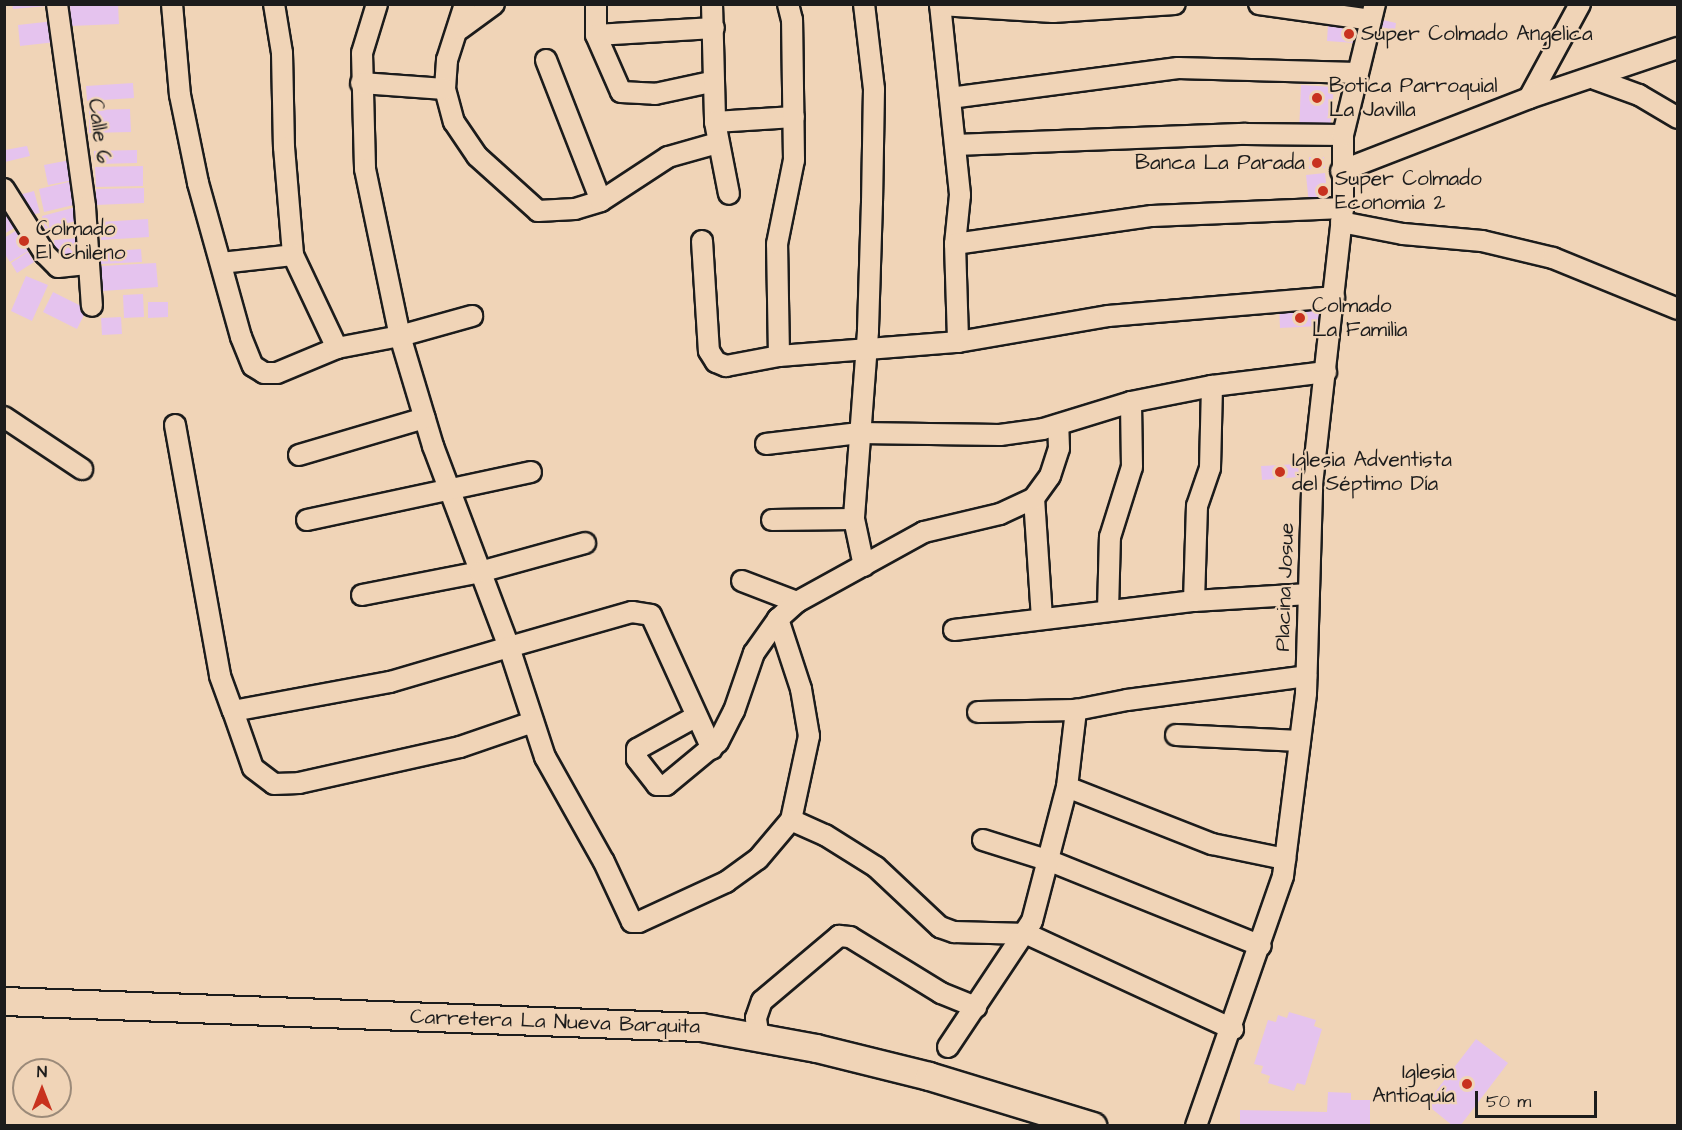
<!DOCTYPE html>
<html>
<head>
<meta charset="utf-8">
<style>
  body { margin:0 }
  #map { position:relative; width:1682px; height:1130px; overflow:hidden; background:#f0d4b7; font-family:"Architects Daughter",sans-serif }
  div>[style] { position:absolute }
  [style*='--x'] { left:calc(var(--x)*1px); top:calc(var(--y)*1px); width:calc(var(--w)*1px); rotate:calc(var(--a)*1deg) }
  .building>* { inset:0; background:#e5c3ee }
  .roads { filter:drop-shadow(2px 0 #1c1c1c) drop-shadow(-2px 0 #1c1c1c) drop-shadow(0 2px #1c1c1c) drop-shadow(0 -2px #1c1c1c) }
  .street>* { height:20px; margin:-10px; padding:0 10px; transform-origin:10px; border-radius:10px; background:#f0d4b7 }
  .secondary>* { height:27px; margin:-13.5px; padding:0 13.5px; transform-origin:13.5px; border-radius:13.5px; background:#f0d4b7 }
  .dots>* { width:16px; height:16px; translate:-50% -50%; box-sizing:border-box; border:3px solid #f0d4b7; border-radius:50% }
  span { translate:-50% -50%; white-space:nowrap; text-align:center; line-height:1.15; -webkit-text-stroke:4.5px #f0d4b7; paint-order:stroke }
  .poi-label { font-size:21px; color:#1c1c1c }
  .left { translate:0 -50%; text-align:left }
  .right { translate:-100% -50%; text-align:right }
  .street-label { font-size:21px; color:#1c1c1c }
  .frame { position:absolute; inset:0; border:6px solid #1c1c1c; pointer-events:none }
  .north { position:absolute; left:12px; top:1058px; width:60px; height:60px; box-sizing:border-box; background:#f0d4b7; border:2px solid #9b8a79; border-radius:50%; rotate:0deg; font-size:16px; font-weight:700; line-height:24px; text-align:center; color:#1c1c1c }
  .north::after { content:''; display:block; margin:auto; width:21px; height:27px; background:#c8321e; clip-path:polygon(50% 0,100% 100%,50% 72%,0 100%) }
  .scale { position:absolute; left:1475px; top:1091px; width:122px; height:27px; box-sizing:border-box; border:3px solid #1c1c1c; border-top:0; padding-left:8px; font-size:18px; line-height:21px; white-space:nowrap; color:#1c1c1c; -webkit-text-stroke:4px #f0d4b7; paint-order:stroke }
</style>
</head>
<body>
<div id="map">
  <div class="building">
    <i style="clip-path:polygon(12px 4px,47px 4px,47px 6px,13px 9px)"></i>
    <i style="clip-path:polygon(70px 4px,118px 4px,119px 24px,71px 26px)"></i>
    <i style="clip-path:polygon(1383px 20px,1396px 23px,1395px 30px,1381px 27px)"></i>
    <i style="clip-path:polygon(54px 21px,56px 42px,20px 46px,18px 25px)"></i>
    <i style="clip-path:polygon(1328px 25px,1356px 27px,1355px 43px,1327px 41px)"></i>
    <i style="clip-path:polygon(133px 83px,134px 98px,87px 101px,86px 86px)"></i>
    <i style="clip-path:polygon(1301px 85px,1334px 87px,1330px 129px,1299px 132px)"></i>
    <i style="clip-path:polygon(130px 109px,131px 132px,89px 133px,89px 110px)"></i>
    <i style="clip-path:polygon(27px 146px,30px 156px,5px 162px,5px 150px)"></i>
    <i style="clip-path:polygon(137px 150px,137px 163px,99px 164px,99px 160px,94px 160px,94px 151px)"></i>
    <i style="clip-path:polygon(1309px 157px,1324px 157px,1325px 168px,1309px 169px)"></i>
    <i style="clip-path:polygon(75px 159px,79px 179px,48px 185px,44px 165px)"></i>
    <i style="clip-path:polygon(143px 166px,143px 186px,96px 187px,95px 167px)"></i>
    <i style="clip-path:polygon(1325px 173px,1328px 201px,1309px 204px,1306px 175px)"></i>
    <i style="clip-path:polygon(77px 180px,82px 203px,44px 212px,39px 189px)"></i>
    <i style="clip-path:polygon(144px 188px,144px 203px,96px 205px,96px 189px)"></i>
    <i style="clip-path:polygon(34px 191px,40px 213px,30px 215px,15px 196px)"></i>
    <i style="clip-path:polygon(4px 206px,19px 225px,4px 234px)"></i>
    <i style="clip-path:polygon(80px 206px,84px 219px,45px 229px,42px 216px)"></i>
    <i style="clip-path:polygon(148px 219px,149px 237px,101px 240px,100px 222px)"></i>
    <i style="clip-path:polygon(22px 227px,35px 247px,10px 262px,4px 253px,4px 238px)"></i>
    <i style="clip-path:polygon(79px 238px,80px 259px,56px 260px,54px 240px)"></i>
    <i style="clip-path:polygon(141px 249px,142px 262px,101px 264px,100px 252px)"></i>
    <i style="clip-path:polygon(28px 252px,34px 262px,17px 273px,11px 263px)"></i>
    <i style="clip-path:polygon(156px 263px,158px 287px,103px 291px,101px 266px)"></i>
    <i style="clip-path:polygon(26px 276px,48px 285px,32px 321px,11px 311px)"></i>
    <i style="clip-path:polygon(53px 292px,87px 309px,77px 329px,43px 312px)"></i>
    <i style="clip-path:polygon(143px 294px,144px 317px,124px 318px,123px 295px)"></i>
    <i style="clip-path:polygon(148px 302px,168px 302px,168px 317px,148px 318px)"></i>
    <i style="clip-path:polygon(1315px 306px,1320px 311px,1320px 326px,1280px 328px,1279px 308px)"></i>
    <i style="clip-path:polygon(121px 317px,122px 334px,102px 335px,101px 318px)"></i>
    <i style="clip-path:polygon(1298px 464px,1299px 477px,1262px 480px,1261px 466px)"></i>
    <i style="clip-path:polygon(1289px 1012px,1316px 1020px,1314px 1026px,1322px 1029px,1305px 1085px,1297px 1083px,1294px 1091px,1268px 1083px,1270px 1076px,1261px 1073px,1263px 1066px,1254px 1064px,1268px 1020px,1276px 1022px,1278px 1015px,1287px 1018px)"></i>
    <i style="clip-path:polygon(1476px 1039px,1508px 1063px,1460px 1126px,1453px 1126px,1426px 1104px)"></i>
    <i style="clip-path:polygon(1328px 1092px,1351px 1093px,1351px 1100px,1370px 1100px,1370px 1126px,1240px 1126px,1240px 1110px,1327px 1112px)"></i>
  </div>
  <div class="roads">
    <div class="street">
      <i style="--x:57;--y:4;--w:205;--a:82.1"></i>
      <i style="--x:85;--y:207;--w:99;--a:86"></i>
      <i style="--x:172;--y:4;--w:91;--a:85"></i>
      <i style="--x:180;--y:95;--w:90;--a:78.4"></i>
      <i style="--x:198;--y:183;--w:160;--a:74.4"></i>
      <i style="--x:241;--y:337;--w:31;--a:68"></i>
      <i style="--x:253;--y:366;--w:13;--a:32"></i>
      <i style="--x:264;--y:373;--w:13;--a:0"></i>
      <i style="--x:277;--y:373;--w:65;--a:-22.6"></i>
      <i style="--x:274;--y:4;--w:50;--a:80.7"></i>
      <i style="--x:282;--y:53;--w:94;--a:88.8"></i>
      <i style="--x:284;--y:147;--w:108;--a:85.2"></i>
      <i style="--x:377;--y:4;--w:51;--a:107"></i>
      <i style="--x:362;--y:53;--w:116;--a:88.5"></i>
      <i style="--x:365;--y:169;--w:171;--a:78.2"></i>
      <i style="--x:400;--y:336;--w:115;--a:73.3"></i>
      <i style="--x:433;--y:446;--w:215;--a:69.3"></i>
      <i style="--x:509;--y:647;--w:128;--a:-15.9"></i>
      <i style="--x:632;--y:612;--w:19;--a:9"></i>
      <i style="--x:651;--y:615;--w:147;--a:65.5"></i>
      <i style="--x:465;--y:4;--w:59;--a:107.8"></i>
      <i style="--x:447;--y:60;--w:29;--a:94"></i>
      <i style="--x:445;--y:89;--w:34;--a:75"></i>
      <i style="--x:454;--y:122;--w:41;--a:55.9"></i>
      <i style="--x:477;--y:156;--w:82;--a:42"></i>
      <i style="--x:538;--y:211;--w:37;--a:-3"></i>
      <i style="--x:575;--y:209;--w:27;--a:-17"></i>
      <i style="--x:601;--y:201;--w:80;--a:-33.3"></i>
      <i style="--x:668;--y:157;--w:51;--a:-15.9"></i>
      <i style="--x:596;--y:4;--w:31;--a:90"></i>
      <i style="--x:596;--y:35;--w:62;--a:66.3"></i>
      <i style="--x:621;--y:92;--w:34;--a:3"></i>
      <i style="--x:655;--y:94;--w:57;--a:-12.1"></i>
      <i style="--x:712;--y:4;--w:118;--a:88.5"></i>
      <i style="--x:715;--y:122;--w:73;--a:79"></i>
      <i style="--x:864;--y:4;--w:86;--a:83.3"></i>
      <i style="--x:874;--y:89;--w:113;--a:91"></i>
      <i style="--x:872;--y:202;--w:129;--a:91.8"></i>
      <i style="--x:868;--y:331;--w:189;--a:94.3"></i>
      <i style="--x:854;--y:519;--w:48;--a:78"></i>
      <i style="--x:940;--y:4;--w:192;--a:84"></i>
      <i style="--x:960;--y:195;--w:49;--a:95.8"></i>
      <i style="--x:955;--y:244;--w:98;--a:88.2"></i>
      <i style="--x:1259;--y:4;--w:113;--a:8.1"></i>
      <i style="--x:940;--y:5;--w:113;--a:3.5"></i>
      <i style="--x:1053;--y:12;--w:122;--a:-3.8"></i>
      <i style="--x:460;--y:29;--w:42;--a:-36.3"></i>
      <i style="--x:596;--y:35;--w:118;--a:-3.4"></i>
      <i style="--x:546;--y:60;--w:151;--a:68.7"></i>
      <i style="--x:1595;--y:79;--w:47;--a:20"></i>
      <i style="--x:1639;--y:95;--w:45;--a:30.5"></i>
      <i style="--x:361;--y:83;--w:84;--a:4.1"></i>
      <i style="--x:950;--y:98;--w:230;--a:-7.5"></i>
      <i style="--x:1178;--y:68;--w:179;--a:1.6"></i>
      <i style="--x:1529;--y:98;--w:107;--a:-61.5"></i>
      <i style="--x:715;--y:122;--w:79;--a:-3.6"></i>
      <i style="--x:955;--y:145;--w:291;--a:-2.2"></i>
      <i style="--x:1246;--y:134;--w:97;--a:0.6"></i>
      <i style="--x:1341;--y:171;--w:202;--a:-21.2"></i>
      <i style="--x:1529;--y:98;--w:157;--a:-18.6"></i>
      <i style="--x:4;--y:189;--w:77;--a:57.8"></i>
      <i style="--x:45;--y:254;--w:18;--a:45"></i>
      <i style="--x:58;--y:267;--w:31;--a:-6"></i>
      <i style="--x:1341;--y:222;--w:63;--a:11"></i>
      <i style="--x:1403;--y:234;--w:79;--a:5.1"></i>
      <i style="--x:1482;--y:241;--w:73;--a:13.5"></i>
      <i style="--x:1553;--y:258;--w:135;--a:22.2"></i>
      <i style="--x:702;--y:241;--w:110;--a:86.4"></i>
      <i style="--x:709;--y:351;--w:13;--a:58"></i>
      <i style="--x:716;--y:362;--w:11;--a:22"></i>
      <i style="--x:726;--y:366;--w:54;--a:-10.7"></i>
      <i style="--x:779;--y:356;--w:180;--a:-4.5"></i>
      <i style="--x:958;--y:342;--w:153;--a:-9.8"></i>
      <i style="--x:1109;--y:316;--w:226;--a:-4.8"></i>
      <i style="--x:955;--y:244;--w:199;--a:-8.1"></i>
      <i style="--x:1152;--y:216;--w:191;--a:-2.4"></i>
      <i style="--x:221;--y:263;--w:72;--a:-6.3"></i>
      <i style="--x:293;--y:255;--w:103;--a:64.7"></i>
      <i style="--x:337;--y:348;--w:64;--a:-10.8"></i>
      <i style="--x:400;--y:336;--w:75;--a:-15.5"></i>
      <i style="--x:779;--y:356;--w:112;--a:-91"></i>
      <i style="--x:777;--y:244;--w:86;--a:-78.6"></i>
      <i style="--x:794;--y:160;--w:140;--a:-90.8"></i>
      <i style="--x:792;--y:20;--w:16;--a:-104"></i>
      <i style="--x:4;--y:417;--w:94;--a:33.7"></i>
      <i style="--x:175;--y:425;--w:255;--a:79.8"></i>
      <i style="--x:220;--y:676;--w:37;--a:70"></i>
      <i style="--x:233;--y:711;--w:160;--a:-10.5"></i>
      <i style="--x:390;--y:682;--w:124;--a:-16.4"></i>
      <i style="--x:509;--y:647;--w:116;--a:71.9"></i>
      <i style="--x:545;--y:757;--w:120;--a:60.7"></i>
      <i style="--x:604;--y:862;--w:66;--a:65"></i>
      <i style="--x:632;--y:922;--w:7;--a:0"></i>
      <i style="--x:639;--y:922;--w:96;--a:-24.7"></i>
      <i style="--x:726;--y:882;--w:39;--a:-36"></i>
      <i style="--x:758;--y:859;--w:51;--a:-49.8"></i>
      <i style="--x:791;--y:820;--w:86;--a:-77.9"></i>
      <i style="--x:809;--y:736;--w:48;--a:-99.7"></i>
      <i style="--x:801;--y:689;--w:74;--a:-108.2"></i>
      <i style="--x:766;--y:444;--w:94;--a:-6.7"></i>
      <i style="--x:859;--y:433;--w:141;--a:0.8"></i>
      <i style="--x:1000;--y:435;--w:43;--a:-7.9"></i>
      <i style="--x:1043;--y:429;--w:92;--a:-17.1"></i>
      <i style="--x:1131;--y:402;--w:83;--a:-11.2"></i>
      <i style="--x:1212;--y:386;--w:115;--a:-7"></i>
      <i style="--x:299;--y:455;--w:131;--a:-16.4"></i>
      <i style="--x:1034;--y:498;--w:121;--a:86.2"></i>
      <i style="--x:307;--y:520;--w:229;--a:-12.1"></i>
      <i style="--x:772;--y:520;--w:82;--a:-0.7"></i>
      <i style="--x:742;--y:581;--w:59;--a:20.9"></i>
      <i style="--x:362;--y:595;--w:120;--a:-11"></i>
      <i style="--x:480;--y:572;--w:109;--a:-15.4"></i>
      <i style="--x:1194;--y:601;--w:95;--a:-88.2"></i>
      <i style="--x:1197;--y:506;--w:40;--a:-71.1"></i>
      <i style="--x:1210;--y:468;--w:82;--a:-88.6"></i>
      <i style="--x:1108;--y:611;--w:74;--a:-88.5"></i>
      <i style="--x:1110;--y:537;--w:73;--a:-72.6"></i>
      <i style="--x:1132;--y:467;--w:65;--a:-90.9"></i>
      <i style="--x:954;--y:630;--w:242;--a:-6.9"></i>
      <i style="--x:1194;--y:601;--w:115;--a:-3.5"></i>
      <i style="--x:233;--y:711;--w:60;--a:70.7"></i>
      <i style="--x:253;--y:768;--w:26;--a:37"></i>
      <i style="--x:274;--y:784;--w:25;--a:-2"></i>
      <i style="--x:299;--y:783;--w:165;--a:-12.6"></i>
      <i style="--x:460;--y:747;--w:77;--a:-18.9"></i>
      <i style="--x:978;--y:712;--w:98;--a:-1.2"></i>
      <i style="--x:695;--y:717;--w:66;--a:151.1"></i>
      <i style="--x:637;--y:749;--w:10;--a:90"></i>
      <i style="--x:637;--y:759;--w:33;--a:52"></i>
      <i style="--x:657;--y:785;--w:9;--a:0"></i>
      <i style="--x:666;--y:785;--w:67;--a:-39.6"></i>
      <i style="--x:718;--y:742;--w:35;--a:-63"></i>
      <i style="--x:734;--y:711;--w:61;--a:-71"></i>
      <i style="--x:754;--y:653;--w:42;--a:-54.8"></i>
      <i style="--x:778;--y:619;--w:25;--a:-42"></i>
      <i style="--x:797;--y:602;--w:145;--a:-28.9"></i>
      <i style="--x:924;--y:532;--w:78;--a:-13.3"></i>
      <i style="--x:1000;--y:514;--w:38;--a:-25"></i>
      <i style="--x:1034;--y:498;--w:27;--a:-54"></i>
      <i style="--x:1050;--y:476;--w:29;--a:-72"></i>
      <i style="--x:1059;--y:448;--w:23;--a:-92"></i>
      <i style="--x:1176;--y:735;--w:124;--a:2.8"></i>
      <i style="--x:1067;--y:787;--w:156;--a:21.5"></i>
      <i style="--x:1212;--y:844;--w:75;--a:11.6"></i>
      <i style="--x:791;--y:820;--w:37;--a:24"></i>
      <i style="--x:825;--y:835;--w:60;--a:32.1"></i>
      <i style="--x:876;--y:867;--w:88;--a:43.2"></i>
      <i style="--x:940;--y:927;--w:15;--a:20"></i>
      <i style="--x:954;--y:932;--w:73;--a:1.6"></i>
      <i style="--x:1027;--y:934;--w:227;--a:24.8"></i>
      <i style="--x:983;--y:840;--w:70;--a:17.4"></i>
      <i style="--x:1050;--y:861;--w:227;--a:21.9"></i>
      <i style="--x:759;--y:1038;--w:20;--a:-99"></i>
      <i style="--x:756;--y:1018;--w:18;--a:-71"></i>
      <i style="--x:762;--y:1001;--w:101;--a:-40.2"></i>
      <i style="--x:839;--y:936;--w:11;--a:5"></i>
      <i style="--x:850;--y:937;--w:107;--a:31.6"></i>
      <i style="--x:941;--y:993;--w:38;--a:22"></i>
      <i style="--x:948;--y:1047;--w:151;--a:-56.3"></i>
      <i style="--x:1032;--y:921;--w:138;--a:-75.4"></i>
      <i style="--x:1067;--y:787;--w:78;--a:-83.3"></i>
      <i style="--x:1076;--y:710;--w:52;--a:-11.1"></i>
      <i style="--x:1127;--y:700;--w:181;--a:-7.6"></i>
      <i style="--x:1196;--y:1126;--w:265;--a:-70.8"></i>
      <i style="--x:1283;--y:876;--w:184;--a:-82.8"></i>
      <i style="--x:1306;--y:693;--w:208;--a:-88.3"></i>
      <i style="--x:1312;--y:485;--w:279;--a:-83.6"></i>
      <i style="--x:1343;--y:208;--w:73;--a:-90"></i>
      <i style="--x:1343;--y:135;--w:135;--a:-76.3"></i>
    </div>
    <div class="secondary">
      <i style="--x:4;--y:1001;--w:697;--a:2.14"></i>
      <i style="--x:701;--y:1027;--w:117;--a:10.3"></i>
      <i style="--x:816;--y:1048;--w:116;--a:13.9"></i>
      <i style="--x:929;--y:1076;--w:171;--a:17"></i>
    </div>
  </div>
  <div class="dots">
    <i style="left:1349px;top:34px;background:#c8321e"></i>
    <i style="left:1317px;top:98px;background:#c8321e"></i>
    <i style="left:1317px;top:163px;background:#c8321e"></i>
    <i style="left:1323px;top:191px;background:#c8321e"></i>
    <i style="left:24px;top:241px;background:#c8321e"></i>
    <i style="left:1300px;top:318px;background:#c8321e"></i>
    <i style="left:1280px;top:472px;background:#c8321e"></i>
    <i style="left:1467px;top:1084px;background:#c8321e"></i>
  </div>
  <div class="poi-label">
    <span class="left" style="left:1361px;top:34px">Super Colmado Angelica</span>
    <span class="left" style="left:1329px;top:98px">Botica Parroquial<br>La Javilla</span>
    <span class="right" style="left:1305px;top:163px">Banca La Parada</span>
    <span class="left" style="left:1335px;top:191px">Super Colmado<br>Economia 2</span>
    <span class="left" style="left:36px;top:241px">Colmado<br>El Chileno</span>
    <span class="left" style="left:1312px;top:318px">Colmado<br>La Familia</span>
    <span class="left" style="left:1292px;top:472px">Iglesia Adventista<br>del Séptimo Día</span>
    <span class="right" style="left:1455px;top:1084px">Iglesia<br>Antioquía</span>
  </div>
  <div class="street-label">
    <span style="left:99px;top:131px;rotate:82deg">Calle 6</span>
    <span style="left:1285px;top:587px;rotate:-88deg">Placina Josue</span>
    <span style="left:555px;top:1022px;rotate:2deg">Carretera La Nueva Barquita</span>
  </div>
  <div class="frame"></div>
  <div class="north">N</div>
  <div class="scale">50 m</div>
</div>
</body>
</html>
